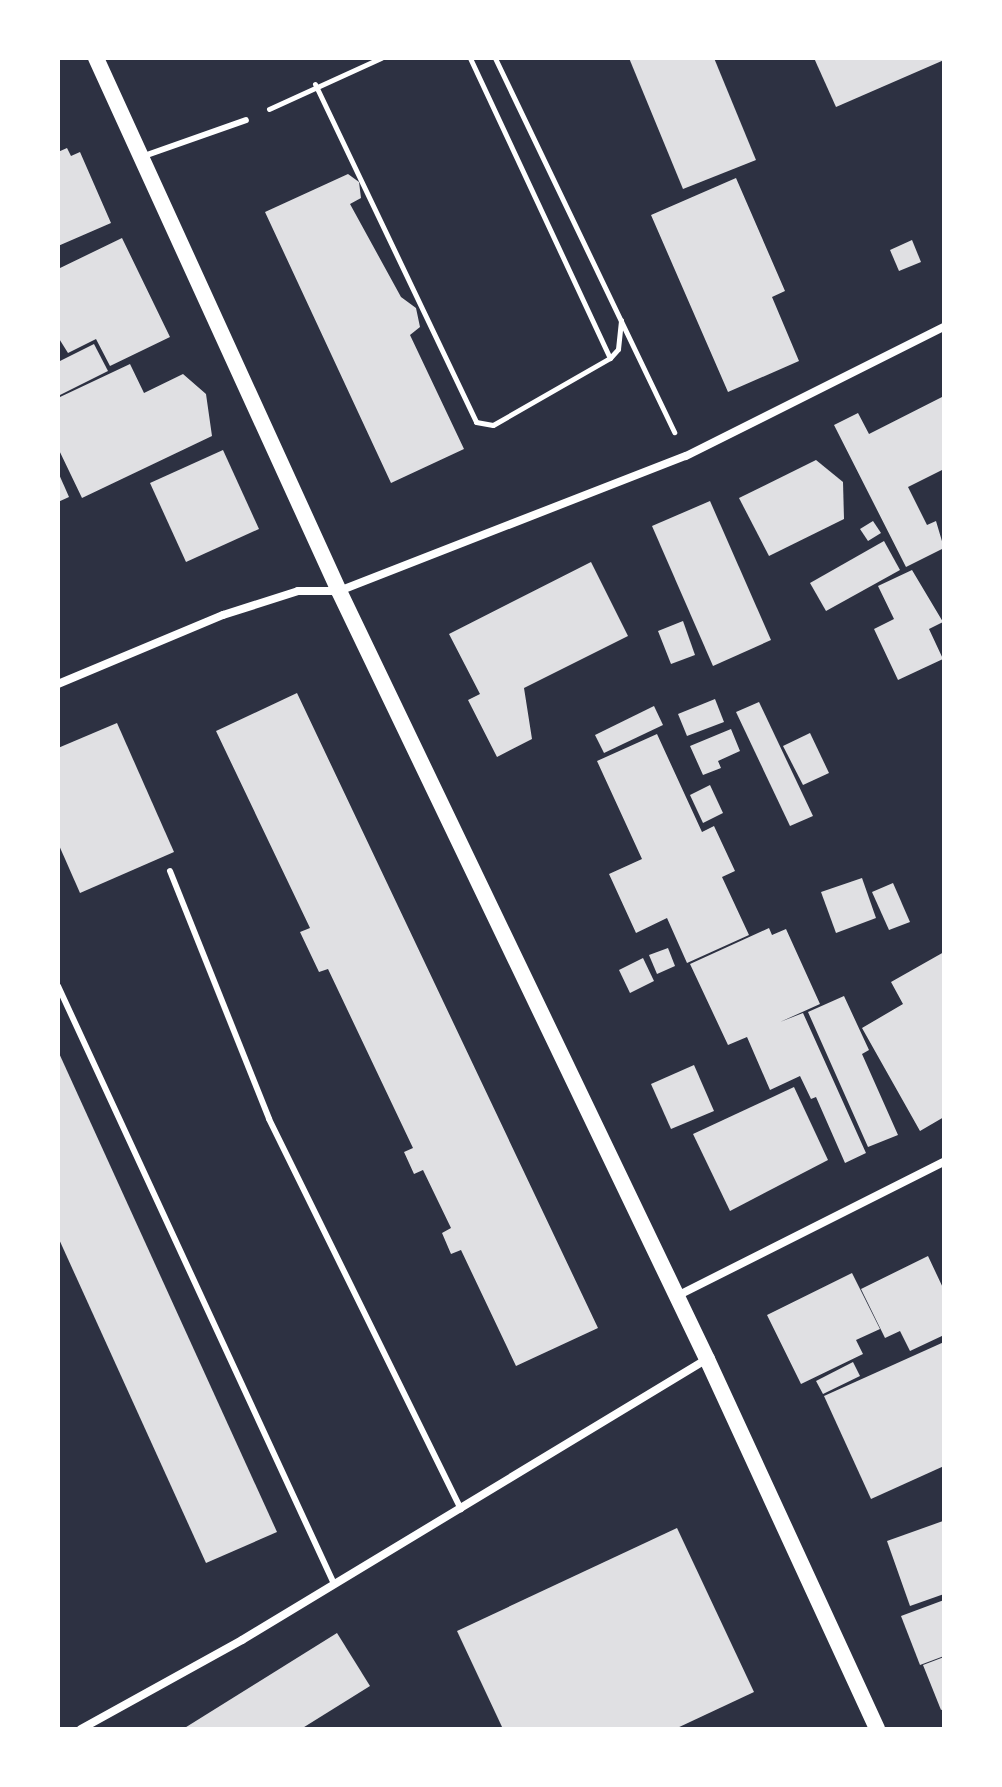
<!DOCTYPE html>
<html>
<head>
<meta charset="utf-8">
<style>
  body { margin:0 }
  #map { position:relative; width:1002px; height:1787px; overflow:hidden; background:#2d3142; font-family:"PT Sans Narrow",sans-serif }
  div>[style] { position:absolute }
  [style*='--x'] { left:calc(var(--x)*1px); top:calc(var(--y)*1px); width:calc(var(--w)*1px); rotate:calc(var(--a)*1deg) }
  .building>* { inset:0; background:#e0e0e3 }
  .path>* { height:5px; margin:-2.5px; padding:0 2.5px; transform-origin:2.5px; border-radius:2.5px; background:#fff }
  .service>* { height:6px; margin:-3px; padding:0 3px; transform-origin:3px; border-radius:3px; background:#fff }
  .minor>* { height:8px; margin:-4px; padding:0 4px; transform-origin:4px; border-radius:4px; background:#fff }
  .secondary>* { height:16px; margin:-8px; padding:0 8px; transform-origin:8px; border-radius:8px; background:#fff }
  span { translate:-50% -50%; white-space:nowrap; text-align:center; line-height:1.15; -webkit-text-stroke:7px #fff; paint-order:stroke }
  .frame { position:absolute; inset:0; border:60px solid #fff; pointer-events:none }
</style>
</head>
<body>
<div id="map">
  <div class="building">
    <i style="clip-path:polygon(629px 58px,714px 58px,756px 160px,683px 189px)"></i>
    <i style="clip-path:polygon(814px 58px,944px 58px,944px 60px,836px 107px)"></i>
    <i style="clip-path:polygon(67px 148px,71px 156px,80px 152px,111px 223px,58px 246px,58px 152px)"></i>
    <i style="clip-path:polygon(348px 174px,359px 182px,361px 198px,350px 204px,401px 297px,416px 308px,420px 327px,410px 335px,464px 449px,391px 483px,265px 212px)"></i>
    <i style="clip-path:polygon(736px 178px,785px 291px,772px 297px,799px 361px,728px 392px,651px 215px)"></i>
    <i style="clip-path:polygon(122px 238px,170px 337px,110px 366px,96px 339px,68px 353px,58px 337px,58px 269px)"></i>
    <i style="clip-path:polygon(912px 240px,921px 262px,899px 271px,890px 250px)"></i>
    <i style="clip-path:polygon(94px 344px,108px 371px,58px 396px,58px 362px)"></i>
    <i style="clip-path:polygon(130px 364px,144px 393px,183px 374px,206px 394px,212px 436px,82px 498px,58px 448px,60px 397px)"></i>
    <i style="clip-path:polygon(944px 396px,944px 469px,908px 487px,927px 525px,936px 521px,944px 548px,906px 567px,834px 425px,858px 413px,869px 434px)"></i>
    <i style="clip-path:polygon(223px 450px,259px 529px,186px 562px,150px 483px)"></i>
    <i style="clip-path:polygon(816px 460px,843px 482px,844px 519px,769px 556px,739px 498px)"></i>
    <i style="clip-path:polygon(58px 472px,69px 497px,58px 502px)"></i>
    <i style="clip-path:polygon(710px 501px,771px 640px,713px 666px,652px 526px)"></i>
    <i style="clip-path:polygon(873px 521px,881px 533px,868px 541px,860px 529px)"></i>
    <i style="clip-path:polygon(884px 541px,900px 570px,826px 611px,810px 583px)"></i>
    <i style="clip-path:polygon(591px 562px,628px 636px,524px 688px,532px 739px,497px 757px,468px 700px,480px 694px,449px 634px)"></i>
    <i style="clip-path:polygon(912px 570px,943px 622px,929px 629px,943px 659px,898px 680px,874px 629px,894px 619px,878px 586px)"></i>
    <i style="clip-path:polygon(683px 621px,695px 655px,671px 664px,658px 631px)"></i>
    <i style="clip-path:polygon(297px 693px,598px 1328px,516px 1366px,461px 1250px,451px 1254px,442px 1233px,451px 1228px,423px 1170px,414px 1174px,404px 1152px,413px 1148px,328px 969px,319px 972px,300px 932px,310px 928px,216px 731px)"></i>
    <i style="clip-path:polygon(715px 699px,724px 722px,687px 736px,678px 714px)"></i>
    <i style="clip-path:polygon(759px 702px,813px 816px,790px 826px,736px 712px)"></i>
    <i style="clip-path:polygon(654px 706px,663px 725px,604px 753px,595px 735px)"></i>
    <i style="clip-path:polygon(117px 723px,174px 852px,80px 893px,58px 843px,58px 748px)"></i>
    <i style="clip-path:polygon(731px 729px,740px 751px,718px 761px,721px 768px,703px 775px,690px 746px)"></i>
    <i style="clip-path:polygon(810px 733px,829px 773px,803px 785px,783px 746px)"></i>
    <i style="clip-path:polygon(657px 734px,702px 832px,714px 826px,735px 871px,722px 877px,749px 935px,687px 963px,667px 918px,636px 933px,609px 874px,642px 859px,597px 761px)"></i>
    <i style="clip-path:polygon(710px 785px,723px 813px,703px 823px,690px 795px)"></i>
    <i style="clip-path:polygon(862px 878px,876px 918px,836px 933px,821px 892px)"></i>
    <i style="clip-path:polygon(893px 883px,910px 922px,889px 930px,872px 892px)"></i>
    <i style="clip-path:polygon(769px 928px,772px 935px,786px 929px,820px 1004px,780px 1022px,803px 1013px,866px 1153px,845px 1163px,816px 1097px,811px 1099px,800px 1076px,770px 1090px,747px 1037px,728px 1045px,690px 964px)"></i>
    <i style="clip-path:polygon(668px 948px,675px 966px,657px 974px,649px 955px)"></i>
    <i style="clip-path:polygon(944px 952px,944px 1117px,920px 1131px,862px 1028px,903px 1004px,891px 982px)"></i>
    <i style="clip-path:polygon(643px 958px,654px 981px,630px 993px,619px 970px)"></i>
    <i style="clip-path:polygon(844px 996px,869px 1050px,862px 1054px,898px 1135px,868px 1147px,808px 1012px)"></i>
    <i style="clip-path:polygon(58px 1051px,277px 1532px,206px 1563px,58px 1237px)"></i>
    <i style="clip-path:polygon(694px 1065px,714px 1111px,671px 1129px,651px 1084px)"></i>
    <i style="clip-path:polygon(794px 1087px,828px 1160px,730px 1211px,693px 1134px)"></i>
    <i style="clip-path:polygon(928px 1256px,944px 1290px,944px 1335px,910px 1351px,900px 1331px,885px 1338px,861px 1289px)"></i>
    <i style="clip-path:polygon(852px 1273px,880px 1329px,856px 1340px,863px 1354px,801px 1384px,767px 1315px)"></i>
    <i style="clip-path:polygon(944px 1342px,944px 1466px,871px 1499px,824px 1396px)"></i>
    <i style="clip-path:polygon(853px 1362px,860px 1376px,823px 1394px,816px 1381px)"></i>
    <i style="clip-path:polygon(943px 1521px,944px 1594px,910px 1606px,887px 1541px)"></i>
    <i style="clip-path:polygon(677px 1528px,754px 1692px,675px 1729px,503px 1729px,457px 1631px)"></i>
    <i style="clip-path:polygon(944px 1600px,944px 1656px,920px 1665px,901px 1616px)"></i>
    <i style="clip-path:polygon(337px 1633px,370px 1686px,301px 1729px,183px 1729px)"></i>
    <i style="clip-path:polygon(944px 1657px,944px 1709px,941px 1710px,923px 1665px)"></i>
  </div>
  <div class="path">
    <i style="--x:470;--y:58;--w:331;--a:65"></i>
    <i style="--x:495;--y:58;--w:415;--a:64.4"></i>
    <i style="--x:315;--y:84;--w:374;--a:64.5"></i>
    <i style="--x:476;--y:422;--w:17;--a:10"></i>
    <i style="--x:493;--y:425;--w:135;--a:-29.8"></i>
    <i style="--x:610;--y:358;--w:12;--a:-48"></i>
    <i style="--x:618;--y:349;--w:29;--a:-84"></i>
    <i style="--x:269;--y:109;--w:123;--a:-24.5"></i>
  </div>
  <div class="service">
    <i style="--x:144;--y:156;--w:108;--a:-19.4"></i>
    <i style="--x:170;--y:871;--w:267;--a:68.2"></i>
    <i style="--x:269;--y:1119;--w:435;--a:63.8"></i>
    <i style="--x:58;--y:986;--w:659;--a:65.22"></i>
  </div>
  <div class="minor">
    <i style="--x:58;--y:684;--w:179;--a:-22.7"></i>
    <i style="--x:223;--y:615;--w:79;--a:-17.7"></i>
    <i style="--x:298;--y:591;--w:41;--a:0"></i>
    <i style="--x:339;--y:591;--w:372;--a:-21.3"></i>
    <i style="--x:686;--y:456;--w:288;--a:-26.6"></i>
    <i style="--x:677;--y:1296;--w:299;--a:-26.7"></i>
    <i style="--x:81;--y:1729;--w:184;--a:-28.9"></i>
    <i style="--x:242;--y:1640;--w:543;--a:-31.14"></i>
  </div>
  <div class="secondary">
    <i style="--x:96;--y:58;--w:586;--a:65.49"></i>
    <i style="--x:339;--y:591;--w:852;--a:64.4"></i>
    <i style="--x:707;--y:1359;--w:407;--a:65.3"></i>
  </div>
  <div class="frame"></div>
</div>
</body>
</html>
